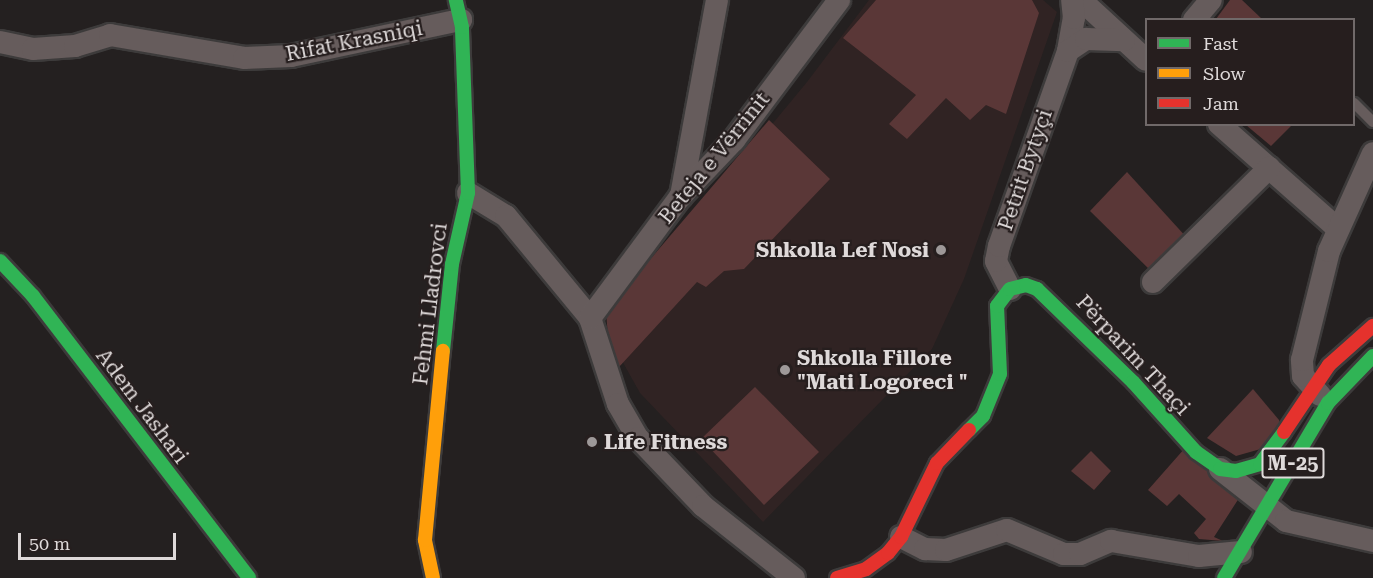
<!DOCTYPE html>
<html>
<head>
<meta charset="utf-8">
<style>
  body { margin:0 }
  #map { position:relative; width:1373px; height:578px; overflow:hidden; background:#242020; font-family:"Roboto Serif",serif }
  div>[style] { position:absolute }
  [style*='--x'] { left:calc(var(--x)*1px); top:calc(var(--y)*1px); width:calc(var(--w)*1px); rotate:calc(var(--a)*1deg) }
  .built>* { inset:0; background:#302323 }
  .green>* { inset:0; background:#5a3737 }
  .roads { filter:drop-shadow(2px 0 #3d3b3b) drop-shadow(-2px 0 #3d3b3b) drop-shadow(0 2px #3d3b3b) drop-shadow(0 -2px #3d3b3b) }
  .lane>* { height:10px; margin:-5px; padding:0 5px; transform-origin:5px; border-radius:5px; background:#665c5c }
  .street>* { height:22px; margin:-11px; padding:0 11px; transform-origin:11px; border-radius:11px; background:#665c5c }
  .fast>* { height:14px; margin:-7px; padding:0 7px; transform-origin:7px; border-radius:7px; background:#30b455 }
  .slow>* { height:14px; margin:-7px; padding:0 7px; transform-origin:7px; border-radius:7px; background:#ff9f0a }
  .jam>* { height:14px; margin:-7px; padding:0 7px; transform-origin:7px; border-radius:7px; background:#e5322d }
  .dots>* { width:16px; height:16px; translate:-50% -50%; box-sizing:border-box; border:3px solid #261e1e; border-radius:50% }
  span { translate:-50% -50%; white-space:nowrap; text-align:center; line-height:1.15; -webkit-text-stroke:4.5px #261e1e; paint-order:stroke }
  .shield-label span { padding:2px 4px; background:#261e1e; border:2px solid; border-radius:4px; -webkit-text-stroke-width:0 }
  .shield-label { font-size:20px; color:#ded9d9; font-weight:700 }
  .street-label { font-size:21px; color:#ded9d9 }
  .poi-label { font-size:21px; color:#ded9d9; font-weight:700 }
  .right { translate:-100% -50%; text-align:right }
  .left { translate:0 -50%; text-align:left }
  .legend { position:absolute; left:1145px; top:18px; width:210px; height:108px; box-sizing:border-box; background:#261e1e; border:2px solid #706969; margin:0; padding:8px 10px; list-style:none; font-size:18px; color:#ded9d9 }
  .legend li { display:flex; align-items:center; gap:12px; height:30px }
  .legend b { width:30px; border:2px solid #706969 }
  .scale { position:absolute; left:18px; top:533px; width:158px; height:27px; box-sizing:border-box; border:3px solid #ded9d9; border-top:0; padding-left:8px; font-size:18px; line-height:21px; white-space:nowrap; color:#ded9d9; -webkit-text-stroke:4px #261e1e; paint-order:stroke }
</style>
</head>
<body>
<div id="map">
  <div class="built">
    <i style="clip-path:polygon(869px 0,1043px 0,1057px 12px,964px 279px,932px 349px,763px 522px,640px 393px,621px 359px,623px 305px,807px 82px)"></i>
  </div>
  <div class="green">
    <i style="clip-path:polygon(876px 0,1032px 0,1039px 13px,1006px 114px,986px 105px,970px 120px,946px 98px,907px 139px,889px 124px,916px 95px,843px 38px)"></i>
    <i style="clip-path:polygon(1230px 0,1242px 0,1262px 19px,1216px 19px)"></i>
    <i style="clip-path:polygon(769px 120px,830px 179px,744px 269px,724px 271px,706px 287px,697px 282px,619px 367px,608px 337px,606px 311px)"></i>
    <i style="clip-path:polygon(1246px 125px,1292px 125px,1271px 146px)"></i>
    <i style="clip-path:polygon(1127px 172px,1188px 239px,1152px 272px,1090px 211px)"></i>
    <i style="clip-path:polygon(755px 387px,819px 452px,764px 505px,701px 439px)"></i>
    <i style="clip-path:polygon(1253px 389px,1279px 420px,1285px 442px,1236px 456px,1207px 438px)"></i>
    <i style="clip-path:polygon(1185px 448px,1241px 495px,1214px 537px,1223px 541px,1199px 539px,1194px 533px,1206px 519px,1179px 494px,1167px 506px,1148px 490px)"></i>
    <i style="clip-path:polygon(1091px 451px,1111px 471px,1094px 490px,1071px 471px)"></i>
  </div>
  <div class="roads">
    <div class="lane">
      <i style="--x:1354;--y:103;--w:27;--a:45"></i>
    </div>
    <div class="street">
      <i style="--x:1081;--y:0;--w:88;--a:42.7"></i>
      <i style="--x:1194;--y:20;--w:26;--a:-50"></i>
      <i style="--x:0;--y:42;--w:34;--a:12"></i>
      <i style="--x:33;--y:49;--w:42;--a:-4.1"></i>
      <i style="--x:75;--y:46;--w:37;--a:-17"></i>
      <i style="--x:110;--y:35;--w:136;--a:9.7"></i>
      <i style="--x:244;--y:58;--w:47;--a:-2.4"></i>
      <i style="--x:291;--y:56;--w:174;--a:-12"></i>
      <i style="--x:1068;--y:51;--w:34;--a:-80"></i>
      <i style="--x:1074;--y:18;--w:18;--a:-96"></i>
      <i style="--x:1219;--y:124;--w:157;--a:41.4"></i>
      <i style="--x:468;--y:193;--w:44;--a:31.2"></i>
      <i style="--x:506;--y:216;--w:132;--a:50.5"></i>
      <i style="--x:590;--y:318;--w:90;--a:72"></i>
      <i style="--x:618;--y:404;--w:39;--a:60"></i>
      <i style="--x:638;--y:438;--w:94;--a:46.3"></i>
      <i style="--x:703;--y:506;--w:116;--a:38.4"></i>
      <i style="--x:681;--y:196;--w:199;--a:-79.6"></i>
      <i style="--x:1153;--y:282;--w:163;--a:-44.5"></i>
      <i style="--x:1010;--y:289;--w:31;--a:-117"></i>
      <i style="--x:996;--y:261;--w:15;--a:-79"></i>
      <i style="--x:999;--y:246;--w:207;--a:-70.5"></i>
      <i style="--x:1068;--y:51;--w:22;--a:-34"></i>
      <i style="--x:1086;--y:39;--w:38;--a:2"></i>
      <i style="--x:590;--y:318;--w:151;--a:-53.4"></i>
      <i style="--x:680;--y:197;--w:79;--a:-46.5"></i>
      <i style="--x:734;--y:140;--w:175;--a:-53.1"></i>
      <i style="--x:1320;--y:395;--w:25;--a:-132"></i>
      <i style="--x:1303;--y:376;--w:16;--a:-94"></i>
      <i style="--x:1302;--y:360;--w:112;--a:-76.1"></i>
      <i style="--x:1329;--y:251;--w:107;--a:-65.8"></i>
      <i style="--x:1220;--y:469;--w:84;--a:38.2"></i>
      <i style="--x:1286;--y:521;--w:89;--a:12.9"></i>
      <i style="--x:901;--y:537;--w:27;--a:27"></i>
      <i style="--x:925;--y:549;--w:21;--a:3"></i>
      <i style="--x:946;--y:550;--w:64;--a:-18.2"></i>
      <i style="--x:1007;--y:530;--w:62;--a:22.8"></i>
      <i style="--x:1064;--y:554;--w:16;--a:0"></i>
      <i style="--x:1080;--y:554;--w:34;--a:-23"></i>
      <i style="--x:1111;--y:541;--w:89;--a:9.7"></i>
      <i style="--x:1199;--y:556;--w:42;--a:-5.4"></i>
    </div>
    <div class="fast">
      <i style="--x:0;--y:261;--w:48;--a:46.7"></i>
      <i style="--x:33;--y:296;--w:355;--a:52.5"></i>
      <i style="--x:443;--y:351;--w:87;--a:-84.1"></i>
      <i style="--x:452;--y:264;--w:73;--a:-77.3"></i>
      <i style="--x:468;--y:193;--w:166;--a:-92.1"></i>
      <i style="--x:462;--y:27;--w:28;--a:-103"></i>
      <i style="--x:969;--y:430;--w:20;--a:-45"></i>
      <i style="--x:983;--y:416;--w:45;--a:-68"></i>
      <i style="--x:1000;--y:374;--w:68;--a:-92.5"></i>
      <i style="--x:997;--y:306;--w:21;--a:-53"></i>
      <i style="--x:1010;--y:289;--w:16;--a:-14"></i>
      <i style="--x:1026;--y:285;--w:12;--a:20"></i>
      <i style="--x:1037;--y:289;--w:134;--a:44.1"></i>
      <i style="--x:1133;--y:382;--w:94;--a:48"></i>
      <i style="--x:1196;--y:452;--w:29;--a:35"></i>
      <i style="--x:1220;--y:469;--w:16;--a:7"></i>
      <i style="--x:1236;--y:471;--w:25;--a:-16"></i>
      <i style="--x:1260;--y:464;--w:40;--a:-53"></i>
      <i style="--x:1224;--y:578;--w:204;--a:-59.3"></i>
      <i style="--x:1328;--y:403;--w:65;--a:-46.2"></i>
    </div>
    <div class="slow">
      <i style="--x:433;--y:578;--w:39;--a:-102"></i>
      <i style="--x:425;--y:540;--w:190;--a:-84.6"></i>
    </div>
    <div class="jam">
      <i style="--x:1284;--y:432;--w:81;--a:-56.1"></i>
      <i style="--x:1329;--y:365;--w:59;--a:-41.6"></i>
      <i style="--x:837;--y:578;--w:30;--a:-17"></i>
      <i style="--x:866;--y:569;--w:27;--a:-36"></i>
      <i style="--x:888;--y:553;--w:21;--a:-51"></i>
      <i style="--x:901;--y:537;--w:82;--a:-64.1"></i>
      <i style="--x:937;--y:463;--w:46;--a:-45.9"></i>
    </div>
  </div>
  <div class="dots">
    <i style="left:941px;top:250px;background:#9d9898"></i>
    <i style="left:785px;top:370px;background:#9d9898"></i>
    <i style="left:592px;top:442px;background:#9d9898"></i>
  </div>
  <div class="shield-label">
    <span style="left:1293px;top:463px">M-25</span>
  </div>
  <div class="street-label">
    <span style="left:354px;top:41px;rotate:-11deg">Rifat Krasniqi</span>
    <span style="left:714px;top:158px;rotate:-51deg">Beteja e Vërrinit</span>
    <span style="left:1025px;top:170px;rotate:-71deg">Petrit Bytyçi</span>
    <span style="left:430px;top:304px;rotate:-83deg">Fehmi Lladrovci</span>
    <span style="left:1133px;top:355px;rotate:47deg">Përparim Thaçi</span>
    <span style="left:142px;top:406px;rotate:53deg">Adem Jashari</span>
  </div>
  <div class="poi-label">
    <span class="right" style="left:929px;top:250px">Shkolla Lef Nosi</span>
    <span class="left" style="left:797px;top:370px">Shkolla Fillore<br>"Mati Logoreci "</span>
    <span class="left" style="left:604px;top:442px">Life Fitness</span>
  </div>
  <ul class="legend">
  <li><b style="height:8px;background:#30b455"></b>Fast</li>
  <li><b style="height:8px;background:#ff9f0a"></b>Slow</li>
  <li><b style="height:8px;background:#e5322d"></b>Jam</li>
  </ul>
  <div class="scale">50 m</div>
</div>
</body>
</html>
